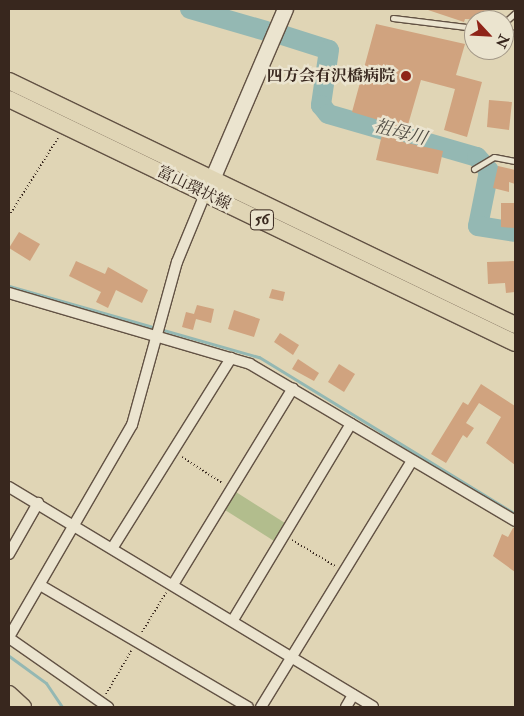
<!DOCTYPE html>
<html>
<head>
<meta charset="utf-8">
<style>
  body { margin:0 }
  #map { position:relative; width:524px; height:716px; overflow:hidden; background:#e0d5b5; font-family:"IM FELL Double Pica","Noto Serif JP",serif }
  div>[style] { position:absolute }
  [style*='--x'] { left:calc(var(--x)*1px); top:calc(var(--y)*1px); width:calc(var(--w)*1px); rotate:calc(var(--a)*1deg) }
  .green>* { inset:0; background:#b2bd8d }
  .stream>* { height:3px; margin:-1.5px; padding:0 1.5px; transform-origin:1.5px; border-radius:1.5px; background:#94b8b3 }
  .river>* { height:20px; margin:-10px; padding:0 10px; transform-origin:10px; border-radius:10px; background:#94b8b3 }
  .building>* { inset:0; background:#d0a37f }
  .path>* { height:2px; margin-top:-1px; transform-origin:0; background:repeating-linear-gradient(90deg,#38271e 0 1px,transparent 0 3.5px) }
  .roads { filter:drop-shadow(1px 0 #625244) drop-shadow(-1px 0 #625244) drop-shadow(0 1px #625244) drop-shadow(0 -1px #625244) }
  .lane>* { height:5px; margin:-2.5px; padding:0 2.5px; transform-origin:2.5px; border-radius:2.5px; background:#ebe4cf }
  .street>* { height:10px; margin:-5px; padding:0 5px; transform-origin:5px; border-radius:5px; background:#ebe4cf }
  .secondary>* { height:15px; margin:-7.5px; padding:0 7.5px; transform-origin:7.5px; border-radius:7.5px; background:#ebe4cf }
  .primary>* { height:16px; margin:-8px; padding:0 8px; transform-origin:8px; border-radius:8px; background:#e0d5b5 }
  .dots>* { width:14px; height:14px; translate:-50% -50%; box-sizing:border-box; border:2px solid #ebe4cf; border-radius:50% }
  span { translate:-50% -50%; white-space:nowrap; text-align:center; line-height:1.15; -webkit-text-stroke:5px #ebe4cf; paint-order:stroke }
  .shield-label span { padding:1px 4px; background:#ebe4cf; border:1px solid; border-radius:4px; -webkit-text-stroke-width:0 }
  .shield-label { font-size:15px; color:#38271e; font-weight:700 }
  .poi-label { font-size:16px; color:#38271e; font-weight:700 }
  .right { translate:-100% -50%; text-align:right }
  .street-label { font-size:16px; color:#38271e }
  .water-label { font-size:18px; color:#4f4b43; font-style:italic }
  .frame { position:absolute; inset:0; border:10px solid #38271e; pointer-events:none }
  .north { position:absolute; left:464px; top:10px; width:50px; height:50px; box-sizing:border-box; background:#ebe4cf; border:1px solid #a39888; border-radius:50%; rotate:115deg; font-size:14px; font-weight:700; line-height:20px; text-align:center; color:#38271e }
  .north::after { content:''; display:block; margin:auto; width:18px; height:22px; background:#8f2418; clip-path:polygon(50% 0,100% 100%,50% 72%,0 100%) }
</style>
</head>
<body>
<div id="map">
  <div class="green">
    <i style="clip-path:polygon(236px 492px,285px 523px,274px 541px,225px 510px)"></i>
  </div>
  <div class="stream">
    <i style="--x:9;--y:286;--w:260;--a:15.9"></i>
    <i style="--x:259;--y:357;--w:300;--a:31.5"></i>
    <i style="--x:9;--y:656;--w:46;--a:36.1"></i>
    <i style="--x:46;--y:683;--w:29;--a:56"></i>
  </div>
  <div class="river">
    <i style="--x:190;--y:9;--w:79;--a:16.1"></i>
    <i style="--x:279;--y:34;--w:52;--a:17.7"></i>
    <i style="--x:329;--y:50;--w:56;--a:98.3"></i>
    <i style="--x:321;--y:105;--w:11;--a:52"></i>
    <i style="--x:328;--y:114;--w:155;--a:16.1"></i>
    <i style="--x:477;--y:157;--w:18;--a:49"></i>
    <i style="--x:489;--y:171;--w:56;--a:101.3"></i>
    <i style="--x:478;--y:226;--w:37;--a:9"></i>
  </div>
  <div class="building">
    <i style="clip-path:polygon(425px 9px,492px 9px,489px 20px,465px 19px,464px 22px)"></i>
    <i style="clip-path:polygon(376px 24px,465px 44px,456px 75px,482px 82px,467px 137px,444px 130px,455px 89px,421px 80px,403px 142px,443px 151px,438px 174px,376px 160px,385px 122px,352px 112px)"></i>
    <i style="clip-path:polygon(489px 100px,512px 102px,509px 130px,487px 127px)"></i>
    <i style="clip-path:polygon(498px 166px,515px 170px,515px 184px,509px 182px,509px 192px,493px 188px)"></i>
    <i style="clip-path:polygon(501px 203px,515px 203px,515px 228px,501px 227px)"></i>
    <i style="clip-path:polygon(19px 232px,40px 244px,30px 261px,9px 248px)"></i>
    <i style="clip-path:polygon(76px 261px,105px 274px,108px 267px,148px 290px,142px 303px,116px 290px,108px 308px,96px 302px,101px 292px,69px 276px)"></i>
    <i style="clip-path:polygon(515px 261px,515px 292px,506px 293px,505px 283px,488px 284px,487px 262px)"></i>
    <i style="clip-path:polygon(272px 289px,285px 292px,283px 301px,269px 298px)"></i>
    <i style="clip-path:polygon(197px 305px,214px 309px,211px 323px,196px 319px,193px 330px,182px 327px,186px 312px,194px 314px)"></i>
    <i style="clip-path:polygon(234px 310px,260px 319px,254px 337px,228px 329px)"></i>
    <i style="clip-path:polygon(280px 333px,299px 345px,293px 355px,274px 342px)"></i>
    <i style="clip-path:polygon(298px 359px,319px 373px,314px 381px,292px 369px)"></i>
    <i style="clip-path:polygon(339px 364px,355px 374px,344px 392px,328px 382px)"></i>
    <i style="clip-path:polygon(481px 384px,515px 406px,515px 465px,486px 443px,501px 417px,479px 403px,466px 423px,474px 428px,467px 438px,463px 435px,446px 463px,431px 454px,463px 402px,468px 405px)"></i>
    <i style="clip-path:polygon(513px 528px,515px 528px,515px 572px,493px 556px,502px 534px,508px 537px)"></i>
  </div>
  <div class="path">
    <i style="--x:9;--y:216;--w:92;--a:-57.9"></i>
    <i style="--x:182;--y:457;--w:48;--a:33"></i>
    <i style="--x:292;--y:540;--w:50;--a:31.2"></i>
    <i style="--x:142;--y:632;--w:46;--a:-58.4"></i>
    <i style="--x:106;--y:694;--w:50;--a:-59.8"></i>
  </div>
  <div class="roads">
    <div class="lane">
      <i style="--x:393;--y:18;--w:82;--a:7"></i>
      <i style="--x:504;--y:23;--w:15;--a:-42"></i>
      <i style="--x:504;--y:32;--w:11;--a:5"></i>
      <i style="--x:474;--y:169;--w:23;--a:-31"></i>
      <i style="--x:494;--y:157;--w:21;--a:11"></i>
    </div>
    <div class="street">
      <i style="--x:9;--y:293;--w:251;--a:16.4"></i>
      <i style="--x:250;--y:364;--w:308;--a:30.6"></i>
      <i style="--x:9;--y:487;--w:425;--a:31.1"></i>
      <i style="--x:113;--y:547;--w:223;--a:-58"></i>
      <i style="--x:9;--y:554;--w:59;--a:-60.4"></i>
      <i style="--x:174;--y:583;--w:228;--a:-58.6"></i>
      <i style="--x:40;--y:585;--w:241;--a:30.4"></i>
      <i style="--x:233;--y:620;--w:229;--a:-59"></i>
      <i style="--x:9;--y:637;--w:245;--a:-59.9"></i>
      <i style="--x:132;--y:425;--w:169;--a:-74.6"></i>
      <i style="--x:177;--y:262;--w:74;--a:-67.6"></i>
      <i style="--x:9;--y:638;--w:121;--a:34.9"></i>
      <i style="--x:261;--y:707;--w:289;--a:-58.5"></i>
      <i style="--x:346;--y:707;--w:14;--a:-60"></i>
    </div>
    <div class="secondary">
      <i style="--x:212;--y:179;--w:185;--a:-66.8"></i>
    </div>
    <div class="primary">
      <i style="--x:9;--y:81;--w:562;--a:25.74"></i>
      <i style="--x:9;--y:99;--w:562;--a:25.74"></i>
      <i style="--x:9;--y:694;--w:19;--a:43"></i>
    </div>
  </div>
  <div class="dots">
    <i style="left:406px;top:76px;background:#8f2418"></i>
  </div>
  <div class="shield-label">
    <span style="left:262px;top:220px">56</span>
  </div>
  <div class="poi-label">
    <span class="right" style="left:395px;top:76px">四方会有沢橋病院</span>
  </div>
  <div class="street-label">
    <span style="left:194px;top:188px;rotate:26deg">富山環状線</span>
  </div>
  <div class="water-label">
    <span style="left:400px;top:133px;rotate:15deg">祖母川</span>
  </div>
  <div class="frame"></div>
  <div class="north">N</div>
</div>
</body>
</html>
